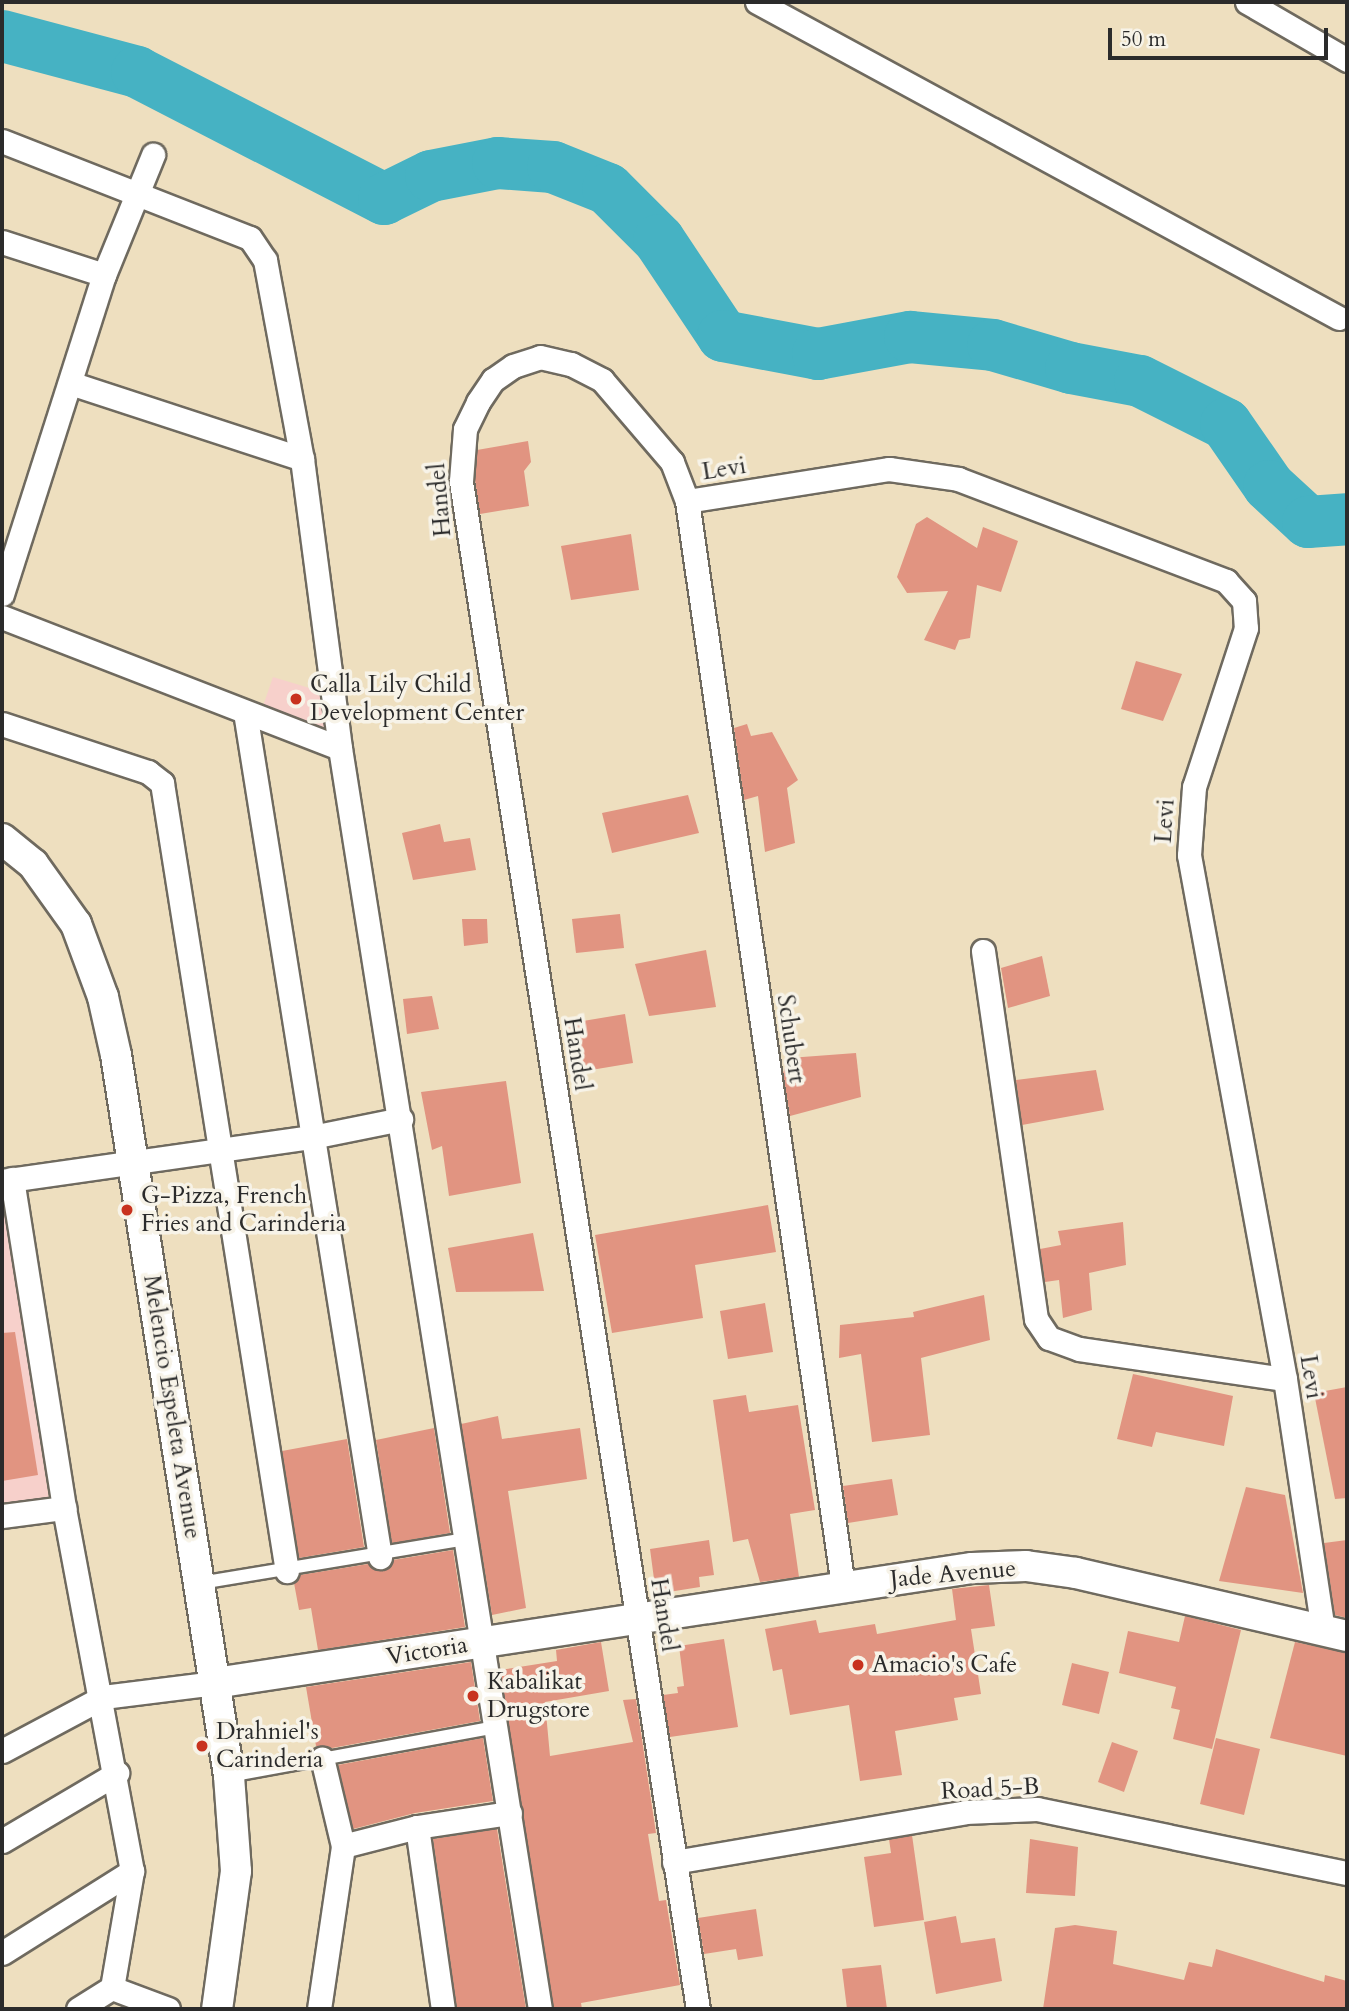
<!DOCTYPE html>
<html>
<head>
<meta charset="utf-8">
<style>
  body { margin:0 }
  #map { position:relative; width:1349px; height:2011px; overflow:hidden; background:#eedfbf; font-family:Cardo,serif }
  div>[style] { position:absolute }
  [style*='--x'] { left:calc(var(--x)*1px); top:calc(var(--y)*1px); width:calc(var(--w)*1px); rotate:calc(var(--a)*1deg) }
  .built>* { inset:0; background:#f7d0cb }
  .river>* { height:52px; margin:-26px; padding:0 26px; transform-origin:26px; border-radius:26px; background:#46b2c3 }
  .building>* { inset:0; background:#e19481 }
  .roads { filter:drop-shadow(2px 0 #6f6a5f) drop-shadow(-2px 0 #6f6a5f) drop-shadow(0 2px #6f6a5f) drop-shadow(0 -2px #6f6a5f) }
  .service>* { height:12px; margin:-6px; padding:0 6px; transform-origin:6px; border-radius:6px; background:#fff }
  .minor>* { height:23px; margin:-11.5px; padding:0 11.5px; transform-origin:11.5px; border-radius:11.5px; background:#fff }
  .tertiary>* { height:30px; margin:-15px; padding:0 15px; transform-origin:15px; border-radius:15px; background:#fff }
  .dots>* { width:19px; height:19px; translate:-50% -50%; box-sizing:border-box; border:4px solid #f7f3e8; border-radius:50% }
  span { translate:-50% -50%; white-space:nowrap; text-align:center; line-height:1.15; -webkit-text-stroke:7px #f7f3e8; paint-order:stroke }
  .street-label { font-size:24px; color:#2b2b2b }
  .poi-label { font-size:24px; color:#2b2b2b }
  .left { translate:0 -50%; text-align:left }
  .frame { position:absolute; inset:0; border:4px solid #2b2b2b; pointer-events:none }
  .scale { position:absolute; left:1108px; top:28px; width:220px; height:32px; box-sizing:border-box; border:4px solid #2b2b2b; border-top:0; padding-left:9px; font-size:21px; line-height:24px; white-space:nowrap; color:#2b2b2b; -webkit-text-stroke:5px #f7f3e8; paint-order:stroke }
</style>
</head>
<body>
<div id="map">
  <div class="built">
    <i style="clip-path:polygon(273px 677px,326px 693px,330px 734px,263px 706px)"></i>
    <i style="clip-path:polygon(4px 1202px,49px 1499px,2px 1508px,2px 1203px)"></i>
  </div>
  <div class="river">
    <i style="--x:2;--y:36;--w:140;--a:14.9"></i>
    <i style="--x:137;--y:72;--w:278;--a:27.2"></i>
    <i style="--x:384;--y:199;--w:52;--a:-26.1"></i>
    <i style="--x:431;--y:176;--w:68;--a:-11"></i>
    <i style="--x:498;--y:163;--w:55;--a:4.2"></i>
    <i style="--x:553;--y:167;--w:59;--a:21.8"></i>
    <i style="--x:608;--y:189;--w:72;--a:45"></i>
    <i style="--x:659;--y:240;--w:115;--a:56.3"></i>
    <i style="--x:723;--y:336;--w:97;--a:10.7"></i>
    <i style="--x:818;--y:354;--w:94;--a:-10.5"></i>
    <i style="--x:910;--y:337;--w:83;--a:5.5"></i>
    <i style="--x:993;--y:345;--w:81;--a:16.4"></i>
    <i style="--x:1071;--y:368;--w:70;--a:10.7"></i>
    <i style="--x:1140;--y:381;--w:96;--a:26.6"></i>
    <i style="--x:1226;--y:424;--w:75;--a:55.3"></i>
    <i style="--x:1269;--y:486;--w:53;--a:42.7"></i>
    <i style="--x:1308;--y:522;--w:39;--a:-4"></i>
  </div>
  <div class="building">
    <i style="clip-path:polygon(528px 441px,531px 462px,524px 471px,529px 506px,480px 514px,475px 480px,477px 450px)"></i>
    <i style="clip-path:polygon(927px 517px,977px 548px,983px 527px,1018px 541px,1001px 592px,977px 585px,970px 638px,959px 640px,955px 650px,924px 640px,948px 591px,907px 593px,897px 577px,916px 524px)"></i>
    <i style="clip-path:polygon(631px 534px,639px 590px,571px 600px,561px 546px)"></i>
    <i style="clip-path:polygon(1136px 661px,1182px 674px,1163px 721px,1121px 709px)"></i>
    <i style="clip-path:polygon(747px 724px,751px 736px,772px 732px,798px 780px,787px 788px,795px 843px,765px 852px,758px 796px,744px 800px,734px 728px)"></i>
    <i style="clip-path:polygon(688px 795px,699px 833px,612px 853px,602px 813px)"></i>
    <i style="clip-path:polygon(440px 824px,444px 842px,470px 838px,476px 870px,413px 880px,402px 833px)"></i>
    <i style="clip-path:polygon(620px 914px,624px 948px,576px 953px,572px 919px)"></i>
    <i style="clip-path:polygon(462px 919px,487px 919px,488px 943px,464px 946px)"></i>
    <i style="clip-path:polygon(706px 950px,716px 1007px,649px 1016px,635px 964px)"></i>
    <i style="clip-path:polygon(1042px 956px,1050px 996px,1008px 1008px,1001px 968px)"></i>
    <i style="clip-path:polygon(432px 996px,439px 1029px,407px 1034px,403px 999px)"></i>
    <i style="clip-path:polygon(625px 1014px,633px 1063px,573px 1073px,565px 1024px)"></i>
    <i style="clip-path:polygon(856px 1053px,861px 1097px,790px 1116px,783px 1073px,789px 1058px)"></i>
    <i style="clip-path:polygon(1096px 1070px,1104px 1110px,1022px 1125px,1016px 1080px)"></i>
    <i style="clip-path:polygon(506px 1081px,521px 1183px,449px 1196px,442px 1146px,432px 1150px,421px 1092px)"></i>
    <i style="clip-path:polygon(768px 1205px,776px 1252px,695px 1265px,703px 1318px,612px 1333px,595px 1235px)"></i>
    <i style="clip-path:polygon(1123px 1222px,1126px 1265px,1089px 1273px,1092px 1310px,1063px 1318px,1059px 1280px,1045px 1282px,1040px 1249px,1061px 1245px,1058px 1231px)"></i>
    <i style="clip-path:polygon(533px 1233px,544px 1291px,456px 1292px,448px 1248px)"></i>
    <i style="clip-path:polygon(984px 1295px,990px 1340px,921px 1358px,930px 1435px,872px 1442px,861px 1354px,839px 1358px,840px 1325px,914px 1317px,913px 1312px)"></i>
    <i style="clip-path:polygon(765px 1303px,773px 1352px,728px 1359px,720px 1311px)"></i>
    <i style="clip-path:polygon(15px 1332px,38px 1475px,2px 1481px,2px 1333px)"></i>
    <i style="clip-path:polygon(1133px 1374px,1233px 1396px,1224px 1446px,1156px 1432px,1152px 1447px,1117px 1439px)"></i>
    <i style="clip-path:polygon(1347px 1387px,1347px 1498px,1335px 1499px,1314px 1393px)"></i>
    <i style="clip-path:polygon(746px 1395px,749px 1412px,798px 1405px,815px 1510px,790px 1514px,799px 1577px,760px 1582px,748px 1539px,733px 1542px,713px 1400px)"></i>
    <i style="clip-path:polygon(498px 1416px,502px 1439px,580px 1428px,587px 1479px,508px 1491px,526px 1608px,492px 1615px,461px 1424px)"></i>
    <i style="clip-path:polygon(434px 1428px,450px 1533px,392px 1543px,376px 1440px)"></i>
    <i style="clip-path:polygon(347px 1439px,364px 1547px,299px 1558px,282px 1451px)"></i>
    <i style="clip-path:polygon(892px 1479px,898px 1515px,848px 1523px,843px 1486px)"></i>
    <i style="clip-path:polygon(1246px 1487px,1285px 1495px,1303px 1593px,1219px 1581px)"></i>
    <i style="clip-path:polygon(709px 1540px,714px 1575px,699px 1577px,700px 1587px,656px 1594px,650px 1549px)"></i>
    <i style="clip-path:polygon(1347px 1540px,1347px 1618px,1335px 1615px,1324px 1543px)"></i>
    <i style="clip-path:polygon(453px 1550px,465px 1627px,318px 1650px,311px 1608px,299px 1610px,294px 1583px,300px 1575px,368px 1564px,383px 1571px,393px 1560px)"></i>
    <i style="clip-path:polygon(989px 1585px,995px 1626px,971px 1629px,981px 1694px,954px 1698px,958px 1720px,895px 1731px,902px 1775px,860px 1781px,849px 1705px,790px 1715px,782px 1669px,773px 1671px,765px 1629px,816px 1620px,819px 1633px,875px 1624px,877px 1634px,956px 1620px,952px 1589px)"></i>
    <i style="clip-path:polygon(1185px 1616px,1241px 1630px,1212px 1749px,1173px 1739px,1180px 1710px,1171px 1708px,1176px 1687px,1119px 1673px,1128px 1631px,1179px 1642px)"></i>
    <i style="clip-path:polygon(724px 1639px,738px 1727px,670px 1737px,663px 1695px,678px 1693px,677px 1687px,684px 1686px,679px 1646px)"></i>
    <i style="clip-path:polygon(601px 1642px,609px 1691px,545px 1702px,550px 1756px,633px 1742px,623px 1700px,636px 1699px,656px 1833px,648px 1834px,659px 1901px,666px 1900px,680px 1985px,581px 2003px,582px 2009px,554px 2009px,500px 1670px,557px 1661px,556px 1650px)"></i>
    <i style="clip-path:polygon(1295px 1642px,1347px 1653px,1347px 1756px,1270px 1738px)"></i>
    <i style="clip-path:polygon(471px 1662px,480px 1721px,332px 1748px,316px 1746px,306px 1687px)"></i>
    <i style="clip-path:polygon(1072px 1663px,1109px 1672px,1099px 1714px,1062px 1705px)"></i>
    <i style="clip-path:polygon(483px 1738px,493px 1801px,415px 1813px,353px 1829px,338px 1765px)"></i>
    <i style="clip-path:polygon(1216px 1738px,1260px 1749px,1244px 1815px,1200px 1804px)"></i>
    <i style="clip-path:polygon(1112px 1742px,1138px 1751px,1124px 1792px,1098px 1782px)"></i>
    <i style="clip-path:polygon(497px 1829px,526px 2009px,457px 2009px,433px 1839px)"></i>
    <i style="clip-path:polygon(912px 1835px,924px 1920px,874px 1927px,864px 1857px,891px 1853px,889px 1839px)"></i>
    <i style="clip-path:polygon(1030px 1839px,1078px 1847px,1075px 1896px,1026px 1893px)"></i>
    <i style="clip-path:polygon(756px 1909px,763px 1956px,738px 1960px,736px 1949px,704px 1954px,698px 1918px)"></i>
    <i style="clip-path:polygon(956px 1916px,961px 1943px,995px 1938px,1002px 1981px,936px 1994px,924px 1922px)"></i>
    <i style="clip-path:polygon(1075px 1925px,1117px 1931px,1113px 1964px,1184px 1980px,1189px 1962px,1212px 1967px,1216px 1949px,1324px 1982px,1325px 1975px,1347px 1981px,1347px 2009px,1043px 2009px,1055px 1928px)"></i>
    <i style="clip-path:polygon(881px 1965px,887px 2009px,847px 2009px,842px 1969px)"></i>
  </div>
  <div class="roads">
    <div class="service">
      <i style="--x:200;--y:1583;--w:271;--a:-9.4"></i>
      <i style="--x:229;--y:1776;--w:271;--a:-10.4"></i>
    </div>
    <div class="minor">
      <i style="--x:757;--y:2;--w:662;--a:28.5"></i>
      <i style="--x:1247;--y:2;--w:116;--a:30.1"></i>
      <i style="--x:2;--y:141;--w:266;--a:21.4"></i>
      <i style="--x:250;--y:238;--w:27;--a:56"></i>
      <i style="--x:265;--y:260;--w:202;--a:79.5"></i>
      <i style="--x:302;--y:459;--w:291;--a:82.5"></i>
      <i style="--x:340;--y:748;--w:1277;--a:80.99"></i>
      <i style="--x:2;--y:242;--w:107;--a:17.9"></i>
      <i style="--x:70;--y:383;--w:244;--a:18.1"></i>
      <i style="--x:687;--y:501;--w:205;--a:-9"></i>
      <i style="--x:889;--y:469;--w:70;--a:8.2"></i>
      <i style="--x:958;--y:479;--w:287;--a:20.8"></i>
      <i style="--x:1226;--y:581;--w:27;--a:48"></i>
      <i style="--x:1244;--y:601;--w:27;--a:86"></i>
      <i style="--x:1246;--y:628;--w:167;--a:108.1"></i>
      <i style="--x:1194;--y:787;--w:68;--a:94.2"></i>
      <i style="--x:1189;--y:855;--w:533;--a:79.62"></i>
      <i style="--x:1285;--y:1379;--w:254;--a:81.4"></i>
      <i style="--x:2;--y:594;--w:335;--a:-72.3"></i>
      <i style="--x:104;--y:275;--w:130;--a:-67.8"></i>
      <i style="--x:2;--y:617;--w:362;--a:21.2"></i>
      <i style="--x:245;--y:712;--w:856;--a:80.92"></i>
      <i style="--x:2;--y:724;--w:154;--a:18.2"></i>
      <i style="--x:148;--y:772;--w:18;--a:38"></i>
      <i style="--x:162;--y:783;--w:798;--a:80.99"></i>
      <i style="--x:983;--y:951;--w:372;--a:81.8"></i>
      <i style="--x:1036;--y:1319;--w:23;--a:56"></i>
      <i style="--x:1049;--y:1338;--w:32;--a:20"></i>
      <i style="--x:1079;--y:1349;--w:208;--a:8.3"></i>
      <i style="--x:12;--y:1179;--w:333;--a:81"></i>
      <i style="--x:64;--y:1508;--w:369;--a:79.4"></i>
      <i style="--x:132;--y:1871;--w:119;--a:99.7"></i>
      <i style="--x:2;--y:1181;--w:313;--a:-8.1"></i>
      <i style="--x:312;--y:1137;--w:91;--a:-11.4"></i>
      <i style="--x:2;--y:1516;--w:63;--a:-7.4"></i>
      <i style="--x:2;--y:1751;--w:115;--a:-28.1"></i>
      <i style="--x:103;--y:1697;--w:113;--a:-7.1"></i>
      <i style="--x:417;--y:1827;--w:184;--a:81.9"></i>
      <i style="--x:2;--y:1841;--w:134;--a:-30.6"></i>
      <i style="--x:343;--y:1846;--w:76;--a:-14.4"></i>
      <i style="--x:417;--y:1827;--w:94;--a:-8.6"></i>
      <i style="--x:674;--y:1862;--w:295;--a:-9.7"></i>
      <i style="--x:965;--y:1812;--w:72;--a:-2.4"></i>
      <i style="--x:1037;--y:1809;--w:317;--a:11.7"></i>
      <i style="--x:2;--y:1953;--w:154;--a:-32.2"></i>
      <i style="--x:78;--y:2009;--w:40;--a:-32"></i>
      <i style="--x:112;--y:1988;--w:60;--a:20.6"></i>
      <i style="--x:319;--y:2009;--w:165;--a:-81.6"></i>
      <i style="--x:343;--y:1846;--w:90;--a:-103.4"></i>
      <i style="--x:698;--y:2009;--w:1546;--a:-98.82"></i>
      <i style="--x:461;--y:481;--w:52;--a:-85.6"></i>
      <i style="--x:465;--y:429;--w:30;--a:-64"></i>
      <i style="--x:478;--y:402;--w:27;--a:-56"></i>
      <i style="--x:493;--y:380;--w:24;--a:-35"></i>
      <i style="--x:513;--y:366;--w:28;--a:-18"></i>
      <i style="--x:540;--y:357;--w:32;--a:13"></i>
      <i style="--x:571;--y:364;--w:35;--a:27"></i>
      <i style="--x:602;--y:380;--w:108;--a:49.5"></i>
      <i style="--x:672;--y:462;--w:42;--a:69"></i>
      <i style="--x:687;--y:501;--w:1096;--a:81.82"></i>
    </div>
    <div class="tertiary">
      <i style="--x:2;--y:839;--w:40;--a:39"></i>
      <i style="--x:33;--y:864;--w:74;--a:54.4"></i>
      <i style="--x:76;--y:924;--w:78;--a:69.7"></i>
      <i style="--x:103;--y:997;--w:59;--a:77.4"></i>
      <i style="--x:116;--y:1055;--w:730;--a:81.09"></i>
      <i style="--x:229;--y:1776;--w:95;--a:85.8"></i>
      <i style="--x:236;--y:1871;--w:139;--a:97.8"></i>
      <i style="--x:215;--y:1683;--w:766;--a:-8.64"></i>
      <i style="--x:972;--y:1568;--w:54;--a:-2.1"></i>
      <i style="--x:1026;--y:1566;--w:50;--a:8"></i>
      <i style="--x:1076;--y:1573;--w:278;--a:13.1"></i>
    </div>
  </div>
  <div class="dots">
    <i style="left:296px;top:699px;background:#c8321e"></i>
    <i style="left:127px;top:1210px;background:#c8321e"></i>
    <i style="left:858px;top:1665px;background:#c8321e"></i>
    <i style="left:473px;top:1696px;background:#c8321e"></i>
    <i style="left:202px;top:1746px;background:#c8321e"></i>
  </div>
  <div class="street-label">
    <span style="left:724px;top:469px;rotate:-9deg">Levi</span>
    <span style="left:440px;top:500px;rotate:-95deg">Handel</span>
    <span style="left:1165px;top:821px;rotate:-86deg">Levi</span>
    <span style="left:791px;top:1039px;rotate:82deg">Schubert</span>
    <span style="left:577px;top:1054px;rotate:81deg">Handel</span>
    <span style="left:1311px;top:1377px;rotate:81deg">Levi</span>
    <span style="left:172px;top:1407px;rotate:81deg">Melencio Espeleta Avenue</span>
    <span style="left:953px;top:1574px;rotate:-5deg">Jade Avenue</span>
    <span style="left:664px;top:1615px;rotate:81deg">Handel</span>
    <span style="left:427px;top:1651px;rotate:-9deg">Victoria</span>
    <span style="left:990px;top:1789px;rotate:-3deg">Road 5-B</span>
  </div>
  <div class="poi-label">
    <span class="left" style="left:310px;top:699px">Calla Lily Child<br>Development Center</span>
    <span class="left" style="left:141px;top:1210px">G-Pizza, French<br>Fries and Carinderia</span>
    <span class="left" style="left:872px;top:1665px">Amacio's Cafe</span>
    <span class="left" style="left:487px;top:1696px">Kabalikat<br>Drugstore</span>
    <span class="left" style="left:216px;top:1746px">Drahniel's<br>Carinderia</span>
  </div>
  <div class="frame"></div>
  <div class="scale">50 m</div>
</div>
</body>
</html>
